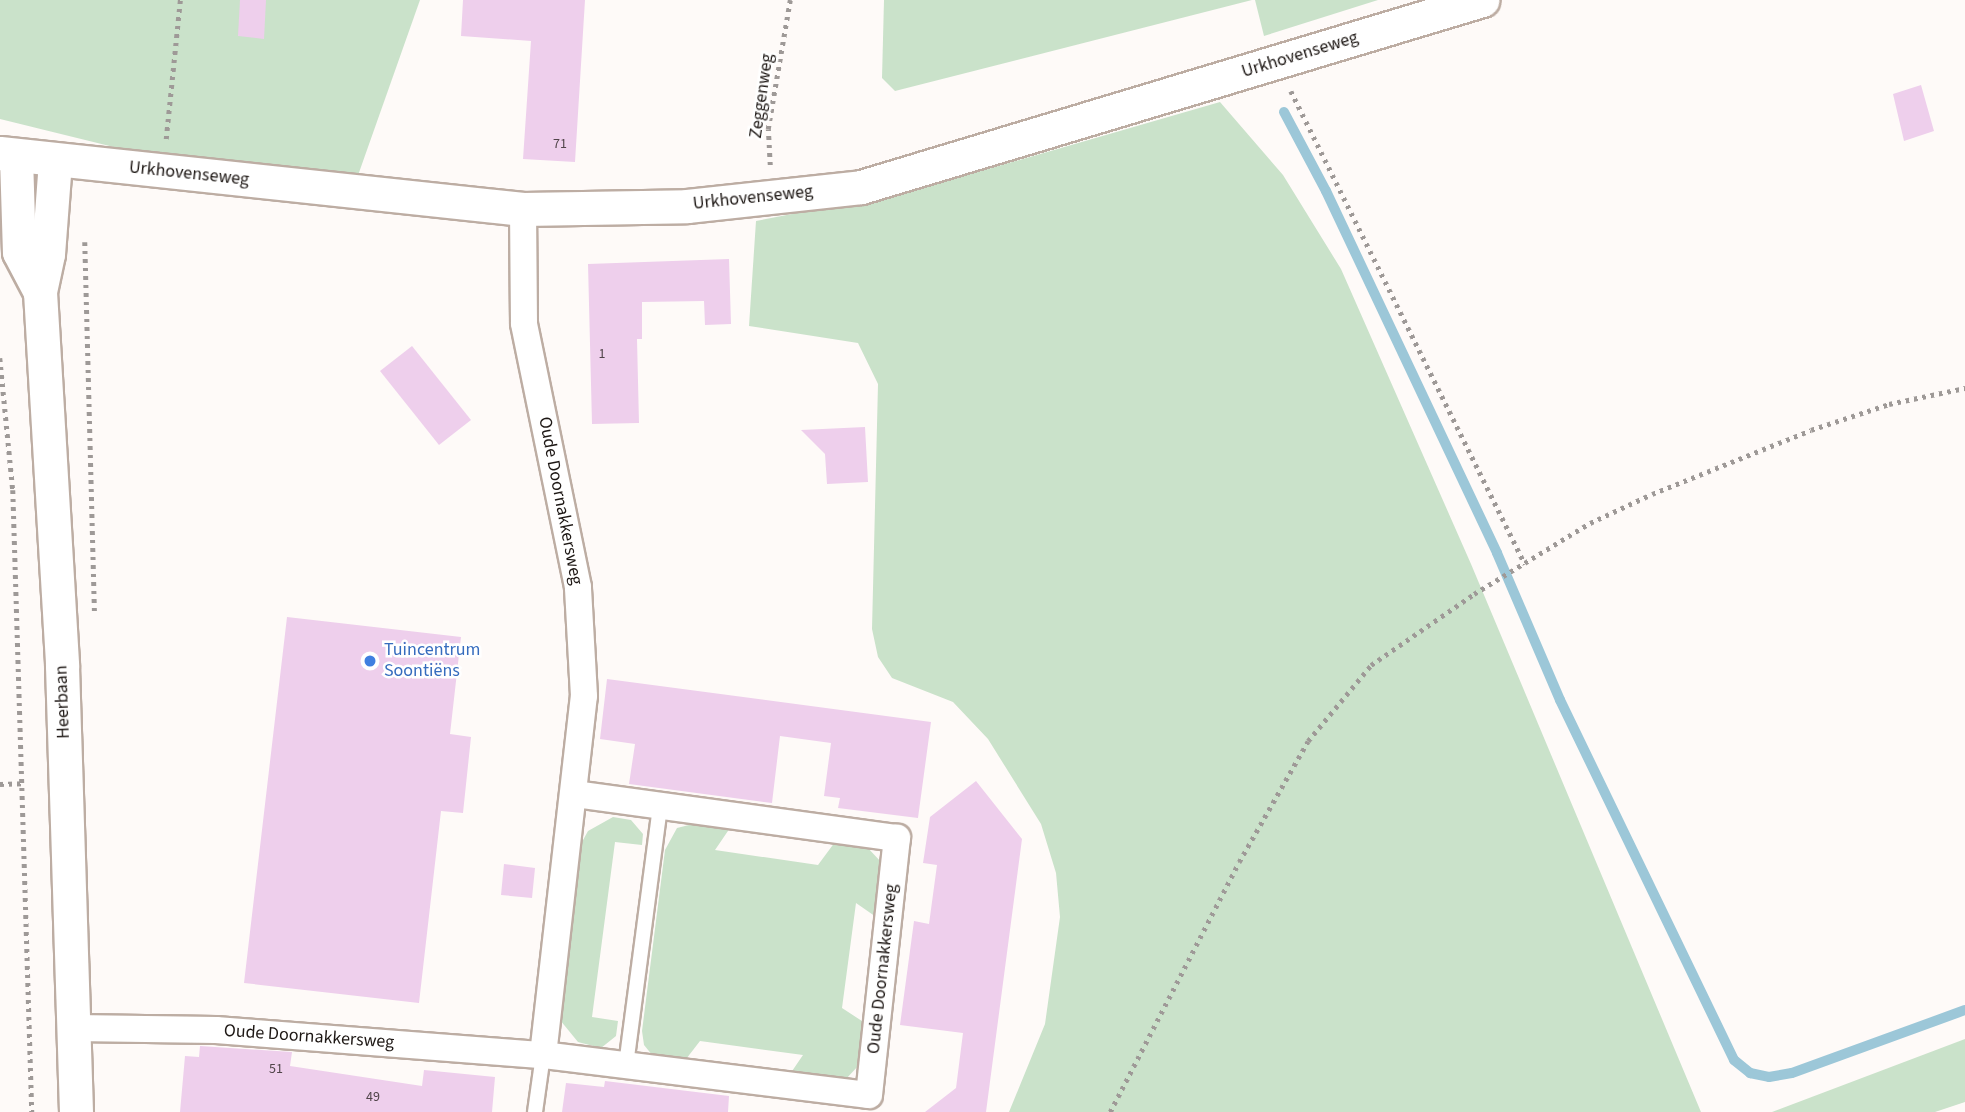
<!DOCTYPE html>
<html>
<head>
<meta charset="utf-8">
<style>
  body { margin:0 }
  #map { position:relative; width:1965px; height:1112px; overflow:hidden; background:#fefaf8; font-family:"Source Sans 3",sans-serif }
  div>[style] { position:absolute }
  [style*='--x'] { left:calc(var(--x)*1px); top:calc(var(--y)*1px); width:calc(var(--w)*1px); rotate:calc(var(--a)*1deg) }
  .green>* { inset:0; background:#cae2ca }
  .stream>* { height:10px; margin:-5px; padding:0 5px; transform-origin:5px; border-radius:5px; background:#9cc7d8 }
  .building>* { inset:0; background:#eecfec }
  .path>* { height:4.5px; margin-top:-2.25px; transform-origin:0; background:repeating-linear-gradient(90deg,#9e9997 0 3.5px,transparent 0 8.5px) }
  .roads { filter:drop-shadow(2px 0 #bdada3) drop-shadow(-2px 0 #bdada3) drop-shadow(0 2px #bdada3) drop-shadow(0 -2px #bdada3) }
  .service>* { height:14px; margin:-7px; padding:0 7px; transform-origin:7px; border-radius:7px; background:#fff }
  .minor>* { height:26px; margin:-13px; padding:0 13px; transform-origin:13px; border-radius:13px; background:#fff }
  .tertiary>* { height:33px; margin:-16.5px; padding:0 16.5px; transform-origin:16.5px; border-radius:16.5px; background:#fff }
  .dots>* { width:19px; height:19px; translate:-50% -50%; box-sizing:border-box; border:4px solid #fff; border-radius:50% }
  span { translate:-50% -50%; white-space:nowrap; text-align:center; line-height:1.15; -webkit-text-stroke:5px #fff; paint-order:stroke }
  .number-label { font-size:14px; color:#51454a }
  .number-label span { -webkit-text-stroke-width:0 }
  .street-label { font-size:18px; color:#1d1714 }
  .shop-label { font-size:18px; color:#366cbe }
  .left { translate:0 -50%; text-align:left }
</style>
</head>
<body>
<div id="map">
  <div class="green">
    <i style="clip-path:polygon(0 0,420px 0,356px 181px,138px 153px,0 119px)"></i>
    <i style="clip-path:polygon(884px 0,1252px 0,895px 91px,882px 78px)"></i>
    <i style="clip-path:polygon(1255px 0,1378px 0,1264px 36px)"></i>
    <i style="clip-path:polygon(1220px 102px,1283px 175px,1341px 269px,1471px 564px,1701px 1112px,1009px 1112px,1045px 1024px,1060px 917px,1056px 873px,1041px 824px,988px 739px,953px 702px,892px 678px,878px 657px,872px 629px,878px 384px,858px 343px,749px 326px,756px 221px,912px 191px)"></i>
    <i style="clip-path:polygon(613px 817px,631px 820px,643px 834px,642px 845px,615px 842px,592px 1017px,618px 1021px,616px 1036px,601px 1048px,578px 1042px,560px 1020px,577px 851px,588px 831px)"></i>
    <i style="clip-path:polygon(697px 823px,730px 828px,715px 850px,818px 865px,835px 842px,866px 846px,882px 863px,879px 919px,856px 903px,842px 1008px,865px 1023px,860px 1064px,845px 1080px,788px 1077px,803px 1055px,700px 1041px,683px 1063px,653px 1056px,644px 1045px,642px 1031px,665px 850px,677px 828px)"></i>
    <i style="clip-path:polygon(1965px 1039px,1965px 1102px,1935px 1112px,1772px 1112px)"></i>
  </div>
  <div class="stream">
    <i style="--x:1284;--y:112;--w:89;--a:62"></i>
    <i style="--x:1326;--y:191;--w:400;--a:64.7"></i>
    <i style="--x:1497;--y:553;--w:160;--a:66.8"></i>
    <i style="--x:1560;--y:700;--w:400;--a:64.2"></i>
    <i style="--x:1734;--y:1060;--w:21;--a:39"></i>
    <i style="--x:1750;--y:1073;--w:19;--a:12"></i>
    <i style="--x:1769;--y:1077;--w:23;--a:-10"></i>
    <i style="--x:1792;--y:1073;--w:184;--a:-20"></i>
  </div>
  <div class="building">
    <i style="clip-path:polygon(240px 0,266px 0,264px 39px,238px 36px)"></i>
    <i style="clip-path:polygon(463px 0,585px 0,575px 162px,523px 159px,531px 41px,461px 36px)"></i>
    <i style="clip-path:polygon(1921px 85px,1934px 131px,1904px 141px,1893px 94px)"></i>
    <i style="clip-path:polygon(729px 259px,731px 324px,705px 325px,704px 301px,642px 302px,642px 339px,637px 339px,639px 423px,592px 424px,588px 264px)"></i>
    <i style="clip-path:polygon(412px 346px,471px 420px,439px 445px,380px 371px)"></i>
    <i style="clip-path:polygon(865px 427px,868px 482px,827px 484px,825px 454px,801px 430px)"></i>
    <i style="clip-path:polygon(287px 617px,461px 637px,450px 734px,471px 737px,463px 813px,441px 811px,419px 1003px,244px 983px)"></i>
    <i style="clip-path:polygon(607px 679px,931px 722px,918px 818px,838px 808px,840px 798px,824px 796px,831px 743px,780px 736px,772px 803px,629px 784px,635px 744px,600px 739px)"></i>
    <i style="clip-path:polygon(976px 781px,1022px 839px,986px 1112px,925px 1112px,956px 1088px,963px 1033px,900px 1025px,914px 921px,929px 924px,937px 865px,923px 863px,930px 817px)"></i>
    <i style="clip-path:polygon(504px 864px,535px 868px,532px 898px,501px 895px)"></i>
    <i style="clip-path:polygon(200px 1046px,292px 1052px,290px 1066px,422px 1086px,424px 1070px,495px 1077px,492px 1112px,180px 1112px,185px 1056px,199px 1057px)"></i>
    <i style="clip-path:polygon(605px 1081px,729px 1096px,728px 1112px,562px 1112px,566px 1083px,604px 1087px)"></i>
  </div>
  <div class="path">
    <i style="--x:1291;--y:91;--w:528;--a:63.68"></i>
    <i style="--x:166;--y:139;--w:140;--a:-84.2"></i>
    <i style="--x:770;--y:165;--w:36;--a:-93"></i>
    <i style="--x:768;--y:129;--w:131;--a:-80.3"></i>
    <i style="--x:85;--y:242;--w:372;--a:88.5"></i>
    <i style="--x:0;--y:358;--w:133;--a:84.4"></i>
    <i style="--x:13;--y:490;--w:622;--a:88.25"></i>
    <i style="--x:0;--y:784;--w:24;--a:-2"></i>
    <i style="--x:1110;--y:1112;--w:281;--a:-62.7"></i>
    <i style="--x:1239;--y:862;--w:139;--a:-60.3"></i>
    <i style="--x:1308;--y:741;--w:99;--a:-50.3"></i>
    <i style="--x:1371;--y:665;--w:125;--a:-34.6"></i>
    <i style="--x:1474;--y:594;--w:136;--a:-31.5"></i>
    <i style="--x:1590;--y:523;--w:68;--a:-25.1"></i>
    <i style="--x:1652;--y:494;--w:171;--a:-21.9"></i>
    <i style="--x:1811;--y:430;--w:82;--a:-18.4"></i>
    <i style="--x:1889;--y:404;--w:78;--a:-11.9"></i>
  </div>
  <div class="roads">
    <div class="service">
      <i style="--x:626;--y:1065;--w:262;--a:-82.5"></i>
      <i style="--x:535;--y:1112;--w:58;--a:-82"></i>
    </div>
    <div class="minor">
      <i style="--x:75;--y:1028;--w:141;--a:0.8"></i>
      <i style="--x:216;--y:1030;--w:328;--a:4.4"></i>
      <i style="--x:543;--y:1055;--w:361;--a:-83.5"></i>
      <i style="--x:584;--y:696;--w:109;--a:-93.2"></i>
      <i style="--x:578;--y:587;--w:269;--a:-101.6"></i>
      <i style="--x:524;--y:323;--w:114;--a:-90.5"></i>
      <i style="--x:543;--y:1055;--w:328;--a:7"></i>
      <i style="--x:869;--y:1095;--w:259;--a:-83.8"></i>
      <i style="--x:897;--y:838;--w:324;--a:-172.2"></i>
    </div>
    <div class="tertiary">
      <i style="--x:0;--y:153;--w:526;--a:6.11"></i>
      <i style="--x:523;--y:209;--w:164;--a:-1"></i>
      <i style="--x:687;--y:206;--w:175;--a:-6.2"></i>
      <i style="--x:861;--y:187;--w:649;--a:-16.76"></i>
      <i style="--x:16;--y:157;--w:95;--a:88.2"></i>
      <i style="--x:19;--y:252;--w:45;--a:62.3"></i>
      <i style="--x:55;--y:161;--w:93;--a:94.3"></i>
      <i style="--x:48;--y:254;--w:39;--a:102"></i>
      <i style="--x:40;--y:292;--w:375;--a:86.6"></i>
      <i style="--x:62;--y:666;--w:446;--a:88.2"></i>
    </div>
  </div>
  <div class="dots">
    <i style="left:370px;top:661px;background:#3f7fe0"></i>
  </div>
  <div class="number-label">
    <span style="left:560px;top:144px">71</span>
    <span style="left:602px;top:354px">1</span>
    <span style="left:276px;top:1069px">51</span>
    <span style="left:373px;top:1097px">49</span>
  </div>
  <div class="street-label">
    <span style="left:1300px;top:55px;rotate:-17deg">Urkhovenseweg</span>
    <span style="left:762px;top:96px;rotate:-82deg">Zeggenweg</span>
    <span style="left:189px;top:174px;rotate:6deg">Urkhovenseweg</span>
    <span style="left:753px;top:198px;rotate:-6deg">Urkhovenseweg</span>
    <span style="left:560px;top:501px;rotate:79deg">Oude Doornakkersweg</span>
    <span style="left:63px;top:702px;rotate:-92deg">Heerbaan</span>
    <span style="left:883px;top:969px;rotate:-84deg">Oude Doornakkersweg</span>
    <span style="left:309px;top:1037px;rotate:4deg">Oude Doornakkersweg</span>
  </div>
  <div class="shop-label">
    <span class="left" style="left:384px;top:661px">Tuincentrum<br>Soontiëns</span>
  </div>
</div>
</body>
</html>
